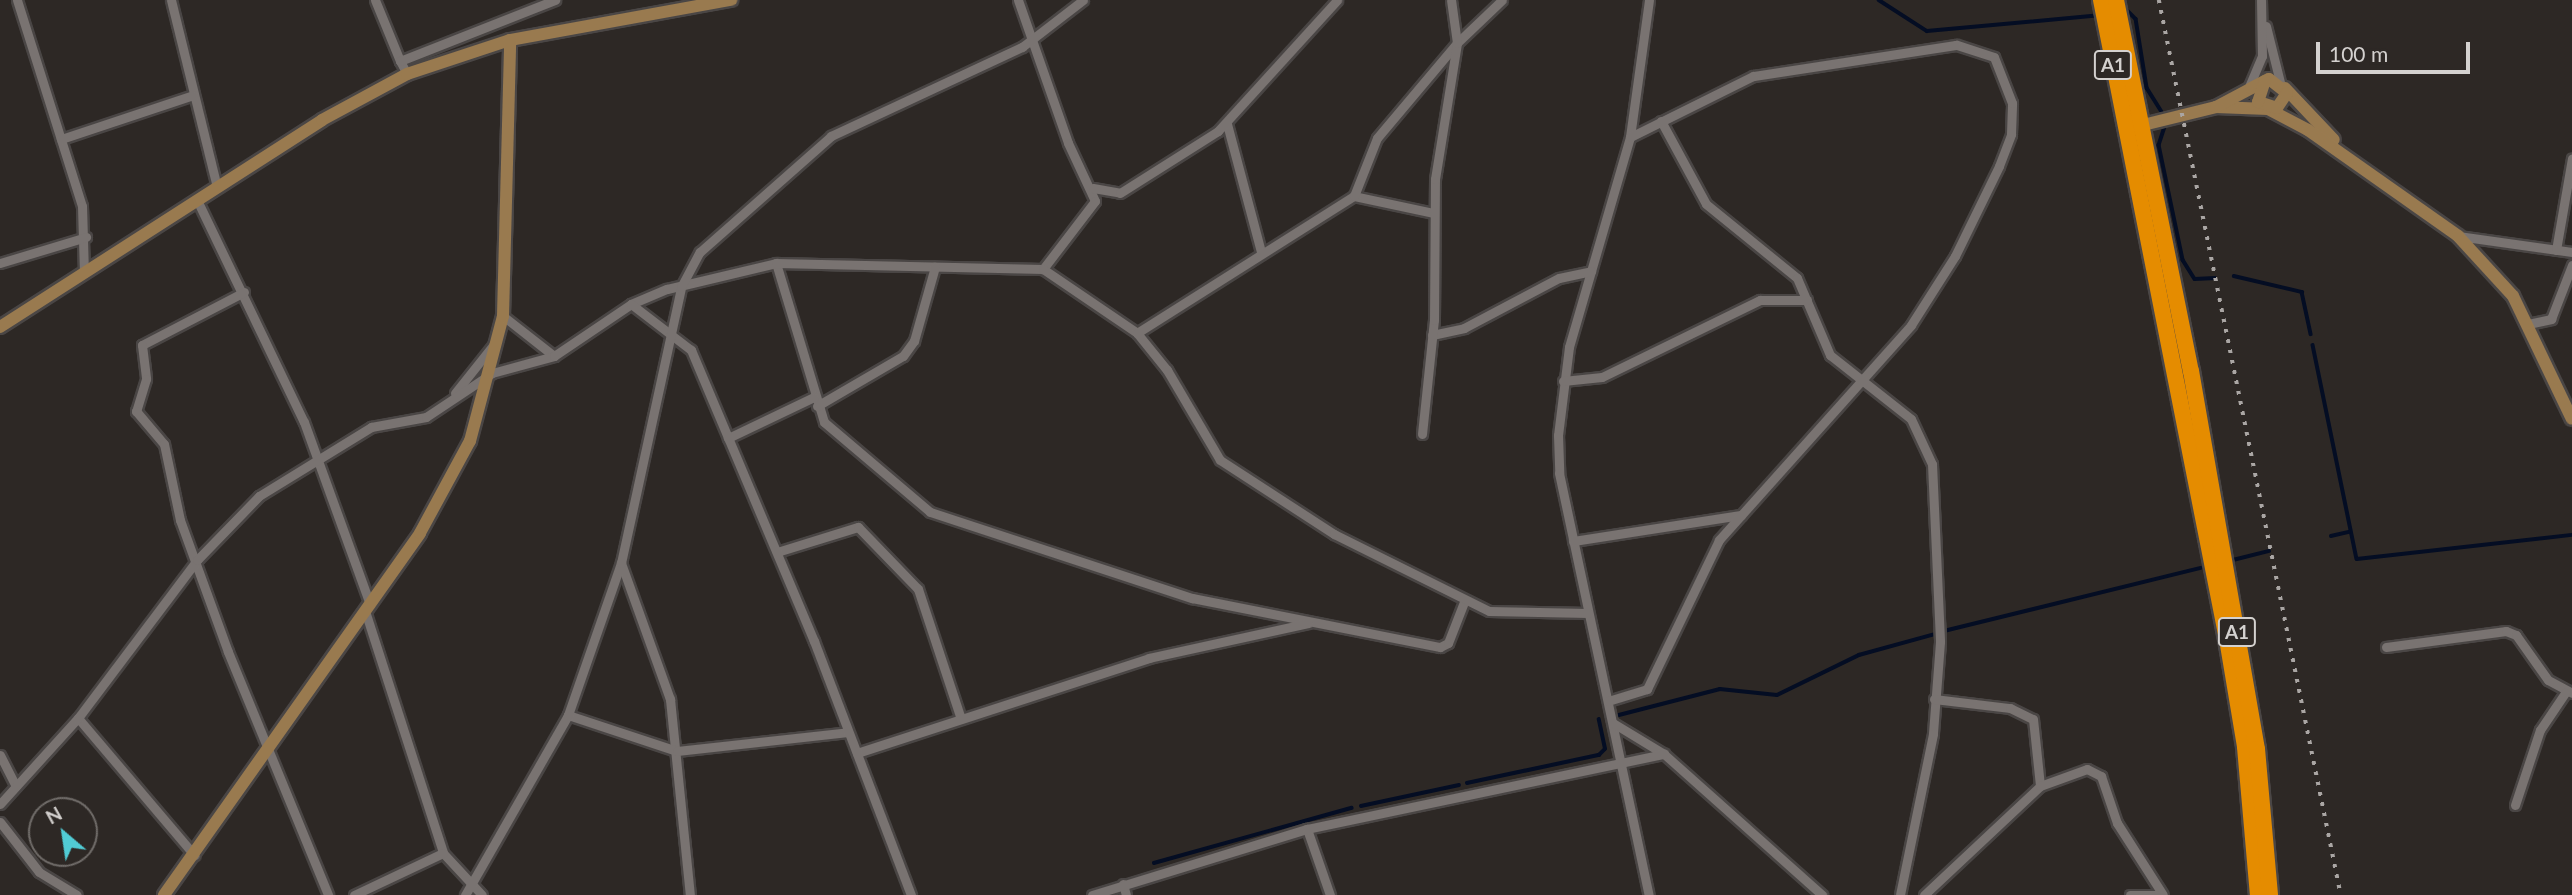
<!DOCTYPE html>
<html>
<head>
<meta charset="utf-8">
<style>
  body { margin:0 }
  #map { position:relative; width:2572px; height:895px; overflow:hidden; background:#2d2825; font-family:Lato,sans-serif }
  div>[style] { position:absolute }
  [style*='--x'] { left:calc(var(--x)*1px); top:calc(var(--y)*1px); width:calc(var(--w)*1px); rotate:calc(var(--a)*1deg) }
  .stream>* { height:3.5px; margin:-1.75px; padding:0 1.75px; transform-origin:1.75px; border-radius:1.75px; background:#040d23 }
  .roads { filter:drop-shadow(2px 0 #4a4645) drop-shadow(-2px 0 #4a4645) drop-shadow(0 2px #4a4645) drop-shadow(0 -2px #4a4645) }
  .street>* { height:9px; margin:-4.5px; padding:0 4.5px; transform-origin:4.5px; border-radius:4.5px; background:#797371 }
  .secondary>* { height:12px; margin:-6px; padding:0 6px; transform-origin:6px; border-radius:6px; background:#997a4f }
  .highway>* { height:16px; margin:-8px; padding:0 8px; transform-origin:8px; border-radius:8px; background:#e58c00 }
  .rail>* { height:3.5px; margin-top:-1.75px; transform-origin:0; background:repeating-linear-gradient(90deg,#aaa6a4 0 3.5px,transparent 0 10.5px) }
  span { translate:-50% -50%; white-space:nowrap; text-align:center; line-height:1.15; -webkit-text-stroke:5px #2d2825; paint-order:stroke }
  .shield-label span { padding:2px 5px; background:#2d2825; border:2px solid; border-radius:5px; -webkit-text-stroke-width:0 }
  .shield-label { font-size:19px; color:#d4d1cf; font-weight:700 }
  .north { position:absolute; left:28px; top:797px; width:70px; height:70px; box-sizing:border-box; background:#2d2825; border:2px solid #706c69; border-radius:50%; rotate:331deg; font-size:19px; font-weight:700; line-height:28px; text-align:center; color:#d4d1cf }
  .north::after { content:''; display:block; margin:auto; width:24px; height:32px; background:#51ccd5; clip-path:polygon(50% 0,100% 100%,50% 72%,0 100%) }
  .scale { position:absolute; left:2316px; top:42px; width:154px; height:32px; box-sizing:border-box; border:4px solid #d4d1cf; border-top:0; padding-left:9px; font-size:21px; line-height:24px; white-space:nowrap; color:#d4d1cf; -webkit-text-stroke:5px #2d2825; paint-order:stroke }
</style>
</head>
<body>
<div id="map">
  <div class="stream">
    <i style="--x:1879;--y:0;--w:57;--a:32.9"></i>
    <i style="--x:1927;--y:31;--w:167;--a:-5.2"></i>
    <i style="--x:2128;--y:11;--w:11;--a:45"></i>
    <i style="--x:2136;--y:19;--w:70;--a:80.9"></i>
    <i style="--x:2147;--y:88;--w:28;--a:58"></i>
    <i style="--x:2165;--y:127;--w:19;--a:108"></i>
    <i style="--x:2159;--y:145;--w:117;--a:78.2"></i>
    <i style="--x:2183;--y:260;--w:22;--a:58"></i>
    <i style="--x:2195;--y:279;--w:20;--a:-3"></i>
    <i style="--x:2234;--y:276;--w:70;--a:13.2"></i>
    <i style="--x:2302;--y:292;--w:43;--a:77.9"></i>
    <i style="--x:2313;--y:345;--w:218;--a:78.4"></i>
    <i style="--x:2357;--y:559;--w:216;--a:-6.4"></i>
    <i style="--x:2331;--y:536;--w:18;--a:-13"></i>
    <i style="--x:2233;--y:560;--w:37;--a:-14"></i>
    <i style="--x:1944;--y:631;--w:264;--a:-13.8"></i>
    <i style="--x:1619;--y:715;--w:104;--a:-14.4"></i>
    <i style="--x:1720;--y:689;--w:57;--a:6"></i>
    <i style="--x:1777;--y:695;--w:91;--a:-26"></i>
    <i style="--x:1859;--y:655;--w:79;--a:-15.4"></i>
    <i style="--x:1467;--y:783;--w:135;--a:-12"></i>
    <i style="--x:1599;--y:755;--w:8;--a:-45"></i>
    <i style="--x:1605;--y:749;--w:30;--a:-102"></i>
    <i style="--x:1361;--y:806;--w:100;--a:-12.1"></i>
    <i style="--x:1154;--y:863;--w:205;--a:-15.6"></i>
  </div>
  <div class="roads">
    <div class="street">
      <i style="--x:17;--y:0;--w:216;--a:72.5"></i>
      <i style="--x:82;--y:206;--w:67;--a:88.3"></i>
      <i style="--x:171;--y:0;--w:193;--a:76.2"></i>
      <i style="--x:375;--y:0;--w:66;--a:67.7"></i>
      <i style="--x:1018;--y:0;--w:151;--a:70.7"></i>
      <i style="--x:1068;--y:143;--w:64;--a:65"></i>
      <i style="--x:1095;--y:201;--w:86;--a:127.4"></i>
      <i style="--x:1649;--y:0;--w:138;--a:97.9"></i>
      <i style="--x:1630;--y:137;--w:219;--a:106.2"></i>
      <i style="--x:1569;--y:347;--w:89;--a:97.1"></i>
      <i style="--x:1558;--y:435;--w:38;--a:88"></i>
      <i style="--x:1559;--y:473;--w:431;--a:78"></i>
      <i style="--x:2266;--y:26;--w:58;--a:76"></i>
      <i style="--x:407;--y:74;--w:15;--a:-118"></i>
      <i style="--x:400;--y:61;--w:167;--a:-21.5"></i>
      <i style="--x:2248;--y:89;--w:36;--a:-67"></i>
      <i style="--x:2262;--y:56;--w:56;--a:-91"></i>
      <i style="--x:1661;--y:121;--w:94;--a:61.5"></i>
      <i style="--x:1706;--y:204;--w:117;--a:39.1"></i>
      <i style="--x:1797;--y:278;--w:84;--a:66.8"></i>
      <i style="--x:1830;--y:355;--w:103;--a:38.3"></i>
      <i style="--x:1911;--y:419;--w:50;--a:65"></i>
      <i style="--x:1932;--y:464;--w:178;--a:87.4"></i>
      <i style="--x:1940;--y:642;--w:92;--a:94.4"></i>
      <i style="--x:1933;--y:734;--w:164;--a:101.6"></i>
      <i style="--x:1227;--y:124;--w:132;--a:75.1"></i>
      <i style="--x:61;--y:139;--w:139;--a:-18.4"></i>
      <i style="--x:1093;--y:188;--w:27;--a:10"></i>
      <i style="--x:1120;--y:193;--w:116;--a:-32.3"></i>
      <i style="--x:1218;--y:131;--w:177;--a:-47.7"></i>
      <i style="--x:1354;--y:196;--w:81;--a:12.1"></i>
      <i style="--x:197;--y:200;--w:246;--a:64.3"></i>
      <i style="--x:304;--y:422;--w:194;--a:70.1"></i>
      <i style="--x:2458;--y:236;--w:115;--a:8"></i>
      <i style="--x:2556;--y:250;--w:93;--a:-80.1"></i>
      <i style="--x:0;--y:263;--w:90;--a:-16.8"></i>
      <i style="--x:776;--y:263;--w:166;--a:73.2"></i>
      <i style="--x:824;--y:422;--w:139;--a:40.3"></i>
      <i style="--x:930;--y:512;--w:276;--a:18.2"></i>
      <i style="--x:1192;--y:598;--w:253;--a:11.2"></i>
      <i style="--x:1440;--y:647;--w:9;--a:-27"></i>
      <i style="--x:1448;--y:643;--w:44;--a:-68.7"></i>
      <i style="--x:244;--y:292;--w:115;--a:152.5"></i>
      <i style="--x:142;--y:345;--w:34;--a:83"></i>
      <i style="--x:146;--y:379;--w:34;--a:107"></i>
      <i style="--x:136;--y:411;--w:43;--a:49.7"></i>
      <i style="--x:164;--y:444;--w:78;--a:78.1"></i>
      <i style="--x:180;--y:520;--w:140;--a:70"></i>
      <i style="--x:228;--y:652;--w:263;--a:67.6"></i>
      <i style="--x:631;--y:304;--w:39;--a:-23"></i>
      <i style="--x:667;--y:289;--w:112;--a:-13.4"></i>
      <i style="--x:776;--y:263;--w:267;--a:1.3"></i>
      <i style="--x:1043;--y:269;--w:114;--a:34.2"></i>
      <i style="--x:1137;--y:333;--w:48;--a:51"></i>
      <i style="--x:1167;--y:370;--w:104;--a:59.5"></i>
      <i style="--x:1220;--y:460;--w:136;--a:33"></i>
      <i style="--x:1334;--y:534;--w:173;--a:26.4"></i>
      <i style="--x:1489;--y:611;--w:99;--a:1.2"></i>
      <i style="--x:503;--y:316;--w:65;--a:38.1"></i>
      <i style="--x:2528;--y:324;--w:24;--a:-12"></i>
      <i style="--x:2551;--y:319;--w:58;--a:-68.7"></i>
      <i style="--x:1137;--y:333;--w:257;--a:-32.3"></i>
      <i style="--x:1354;--y:196;--w:62;--a:-68.4"></i>
      <i style="--x:1377;--y:138;--w:124;--a:-49.9"></i>
      <i style="--x:1457;--y:43;--w:62;--a:-43.7"></i>
      <i style="--x:1432;--y:335;--w:33;--a:-12"></i>
      <i style="--x:1464;--y:328;--w:107;--a:-27.8"></i>
      <i style="--x:1559;--y:278;--w:33;--a:-12"></i>
      <i style="--x:1563;--y:381;--w:39;--a:-6"></i>
      <i style="--x:1602;--y:377;--w:176;--a:-26"></i>
      <i style="--x:1760;--y:300;--w:47;--a:0"></i>
      <i style="--x:455;--y:393;--w:63;--a:-51.5"></i>
      <i style="--x:817;--y:406;--w:99;--a:-30.2"></i>
      <i style="--x:903;--y:356;--w:19;--a:-54"></i>
      <i style="--x:914;--y:341;--w:77;--a:-74.2"></i>
      <i style="--x:1422;--y:434;--w:115;--a:-84"></i>
      <i style="--x:1434;--y:320;--w:141;--a:-89.6"></i>
      <i style="--x:1435;--y:179;--w:138;--a:-80.8"></i>
      <i style="--x:1457;--y:43;--w:43;--a:-97.9"></i>
      <i style="--x:728;--y:438;--w:95;--a:-25.5"></i>
      <i style="--x:1573;--y:541;--w:170;--a:-8.8"></i>
      <i style="--x:777;--y:552;--w:85;--a:-17.2"></i>
      <i style="--x:858;--y:527;--w:86;--a:45.9"></i>
      <i style="--x:918;--y:589;--w:134;--a:71.7"></i>
      <i style="--x:621;--y:563;--w:145;--a:70.2"></i>
      <i style="--x:670;--y:699;--w:197;--a:84.2"></i>
      <i style="--x:365;--y:611;--w:254;--a:72.1"></i>
      <i style="--x:443;--y:853;--w:57;--a:47.1"></i>
      <i style="--x:2386;--y:647;--w:121;--a:-7.6"></i>
      <i style="--x:2506;--y:631;--w:11;--a:22"></i>
      <i style="--x:2516;--y:635;--w:55;--a:54.6"></i>
      <i style="--x:2548;--y:680;--w:27;--a:28"></i>
      <i style="--x:1934;--y:699;--w:77;--a:6.8"></i>
      <i style="--x:2010;--y:708;--w:25;--a:26"></i>
      <i style="--x:2033;--y:719;--w:67;--a:84"></i>
      <i style="--x:1608;--y:701;--w:41;--a:-17.1"></i>
      <i style="--x:1647;--y:689;--w:165;--a:-64.2"></i>
      <i style="--x:1719;--y:540;--w:288;--a:-48.2"></i>
      <i style="--x:1911;--y:325;--w:82;--a:-57.5"></i>
      <i style="--x:1955;--y:256;--w:100;--a:-63.9"></i>
      <i style="--x:1999;--y:166;--w:34;--a:-69"></i>
      <i style="--x:2011;--y:134;--w:31;--a:-88"></i>
      <i style="--x:2012;--y:103;--w:49;--a:-111.4"></i>
      <i style="--x:1994;--y:57;--w:40;--a:-162"></i>
      <i style="--x:1956;--y:45;--w:205;--a:171.3"></i>
      <i style="--x:1753;--y:76;--w:137;--a:153.6"></i>
      <i style="--x:568;--y:715;--w:115;--a:18.3"></i>
      <i style="--x:677;--y:751;--w:172;--a:-6.3"></i>
      <i style="--x:78;--y:718;--w:180;--a:49.7"></i>
      <i style="--x:1613;--y:723;--w:60;--a:31.3"></i>
      <i style="--x:1664;--y:754;--w:212;--a:41.7"></i>
      <i style="--x:857;--y:753;--w:307;--a:-18"></i>
      <i style="--x:1149;--y:658;--w:163;--a:-12.4"></i>
      <i style="--x:0;--y:755;--w:35;--a:63"></i>
      <i style="--x:0;--y:804;--w:116;--a:-47.8"></i>
      <i style="--x:78;--y:718;--w:198;--a:-53"></i>
      <i style="--x:197;--y:560;--w:89;--a:-45.9"></i>
      <i style="--x:259;--y:496;--w:132;--a:-31.6"></i>
      <i style="--x:371;--y:427;--w:56;--a:-10.3"></i>
      <i style="--x:426;--y:417;--w:79;--a:-33.7"></i>
      <i style="--x:492;--y:373;--w:64;--a:-15.3"></i>
      <i style="--x:554;--y:356;--w:93;--a:-34"></i>
      <i style="--x:631;--y:304;--w:76;--a:37.5"></i>
      <i style="--x:691;--y:350;--w:316;--a:67.1"></i>
      <i style="--x:814;--y:641;--w:272;--a:69.1"></i>
      <i style="--x:2515;--y:805;--w:79;--a:-71.6"></i>
      <i style="--x:2540;--y:730;--w:45;--a:-56"></i>
      <i style="--x:0;--y:822;--w:63;--a:52"></i>
      <i style="--x:39;--y:872;--w:44;--a:31.2"></i>
      <i style="--x:1307;--y:829;--w:70;--a:70.8"></i>
      <i style="--x:1123;--y:884;--w:11;--a:75"></i>
      <i style="--x:354;--y:895;--w:98;--a:-25.3"></i>
      <i style="--x:465;--y:895;--w:207;--a:-60.2"></i>
      <i style="--x:568;--y:715;--w:161;--a:-70.8"></i>
      <i style="--x:621;--y:563;--w:282;--a:-77.7"></i>
      <i style="--x:681;--y:287;--w:40;--a:-62"></i>
      <i style="--x:700;--y:252;--w:175;--a:-41.5"></i>
      <i style="--x:831;--y:136;--w:211;--a:-25"></i>
      <i style="--x:1022;--y:47;--w:77;--a:-37.6"></i>
      <i style="--x:1092;--y:895;--w:225;--a:-17.1"></i>
      <i style="--x:1307;--y:829;--w:365;--a:-11.9"></i>
      <i style="--x:1924;--y:895;--w:159;--a:-43.2"></i>
      <i style="--x:2040;--y:786;--w:50;--a:-19.9"></i>
      <i style="--x:2087;--y:769;--w:16;--a:27"></i>
      <i style="--x:2101;--y:776;--w:50;--a:71.2"></i>
      <i style="--x:2117;--y:823;--w:85;--a:57.4"></i>
      <i style="--x:2130;--y:895;--w:26;--a:0"></i>
    </div>
    <div class="secondary">
      <i style="--x:2285;--y:88;--w:71;--a:46.7"></i>
      <i style="--x:2216;--y:107;--w:52;--a:2.2"></i>
      <i style="--x:2268;--y:109;--w:45;--a:27.7"></i>
      <i style="--x:2308;--y:130;--w:184;--a:35.2"></i>
      <i style="--x:2458;--y:236;--w:81;--a:47.5"></i>
      <i style="--x:2513;--y:296;--w:136;--a:64.4"></i>
      <i style="--x:2135;--y:127;--w:83;--a:-13.9"></i>
      <i style="--x:2216;--y:107;--w:40;--a:-28"></i>
      <i style="--x:2251;--y:88;--w:20;--a:-27"></i>
      <i style="--x:2269;--y:79;--w:23;--a:38"></i>
      <i style="--x:2287;--y:93;--w:18;--a:124"></i>
      <i style="--x:2277;--y:108;--w:20;--a:-162"></i>
      <i style="--x:2258;--y:102;--w:22;--a:-72"></i>
      <i style="--x:0;--y:327;--w:383;--a:-32.7"></i>
      <i style="--x:322;--y:120;--w:97;--a:-28.4"></i>
      <i style="--x:407;--y:74;--w:108;--a:-18.3"></i>
      <i style="--x:510;--y:40;--w:225;--a:-10.3"></i>
      <i style="--x:164;--y:895;--w:443;--a:-54.7"></i>
      <i style="--x:420;--y:533;--w:105;--a:-61.5"></i>
      <i style="--x:470;--y:441;--w:129;--a:-75.2"></i>
      <i style="--x:503;--y:316;--w:276;--a:-88.5"></i>
    </div>
    <div class="highway">
      <i style="--x:2101;--y:0;--w:651;--a:78.85"></i>
      <i style="--x:2227;--y:639;--w:109;--a:80.5"></i>
      <i style="--x:2245;--y:747;--w:149;--a:85"></i>
      <i style="--x:2116;--y:0;--w:379;--a:78.6"></i>
      <i style="--x:2191;--y:371;--w:384;--a:80.1"></i>
      <i style="--x:2257;--y:749;--w:147;--a:84.9"></i>
    </div>
  </div>
  <div class="rail">
    <i style="--x:2159;--y:0;--w:913;--a:78.51"></i>
  </div>
  <div class="shield-label">
    <span style="left:2113px;top:65px">A1</span>
    <span style="left:2237px;top:632px">A1</span>
  </div>
  <div class="north">N</div>
  <div class="scale">100 m</div>
</div>
</body>
</html>
